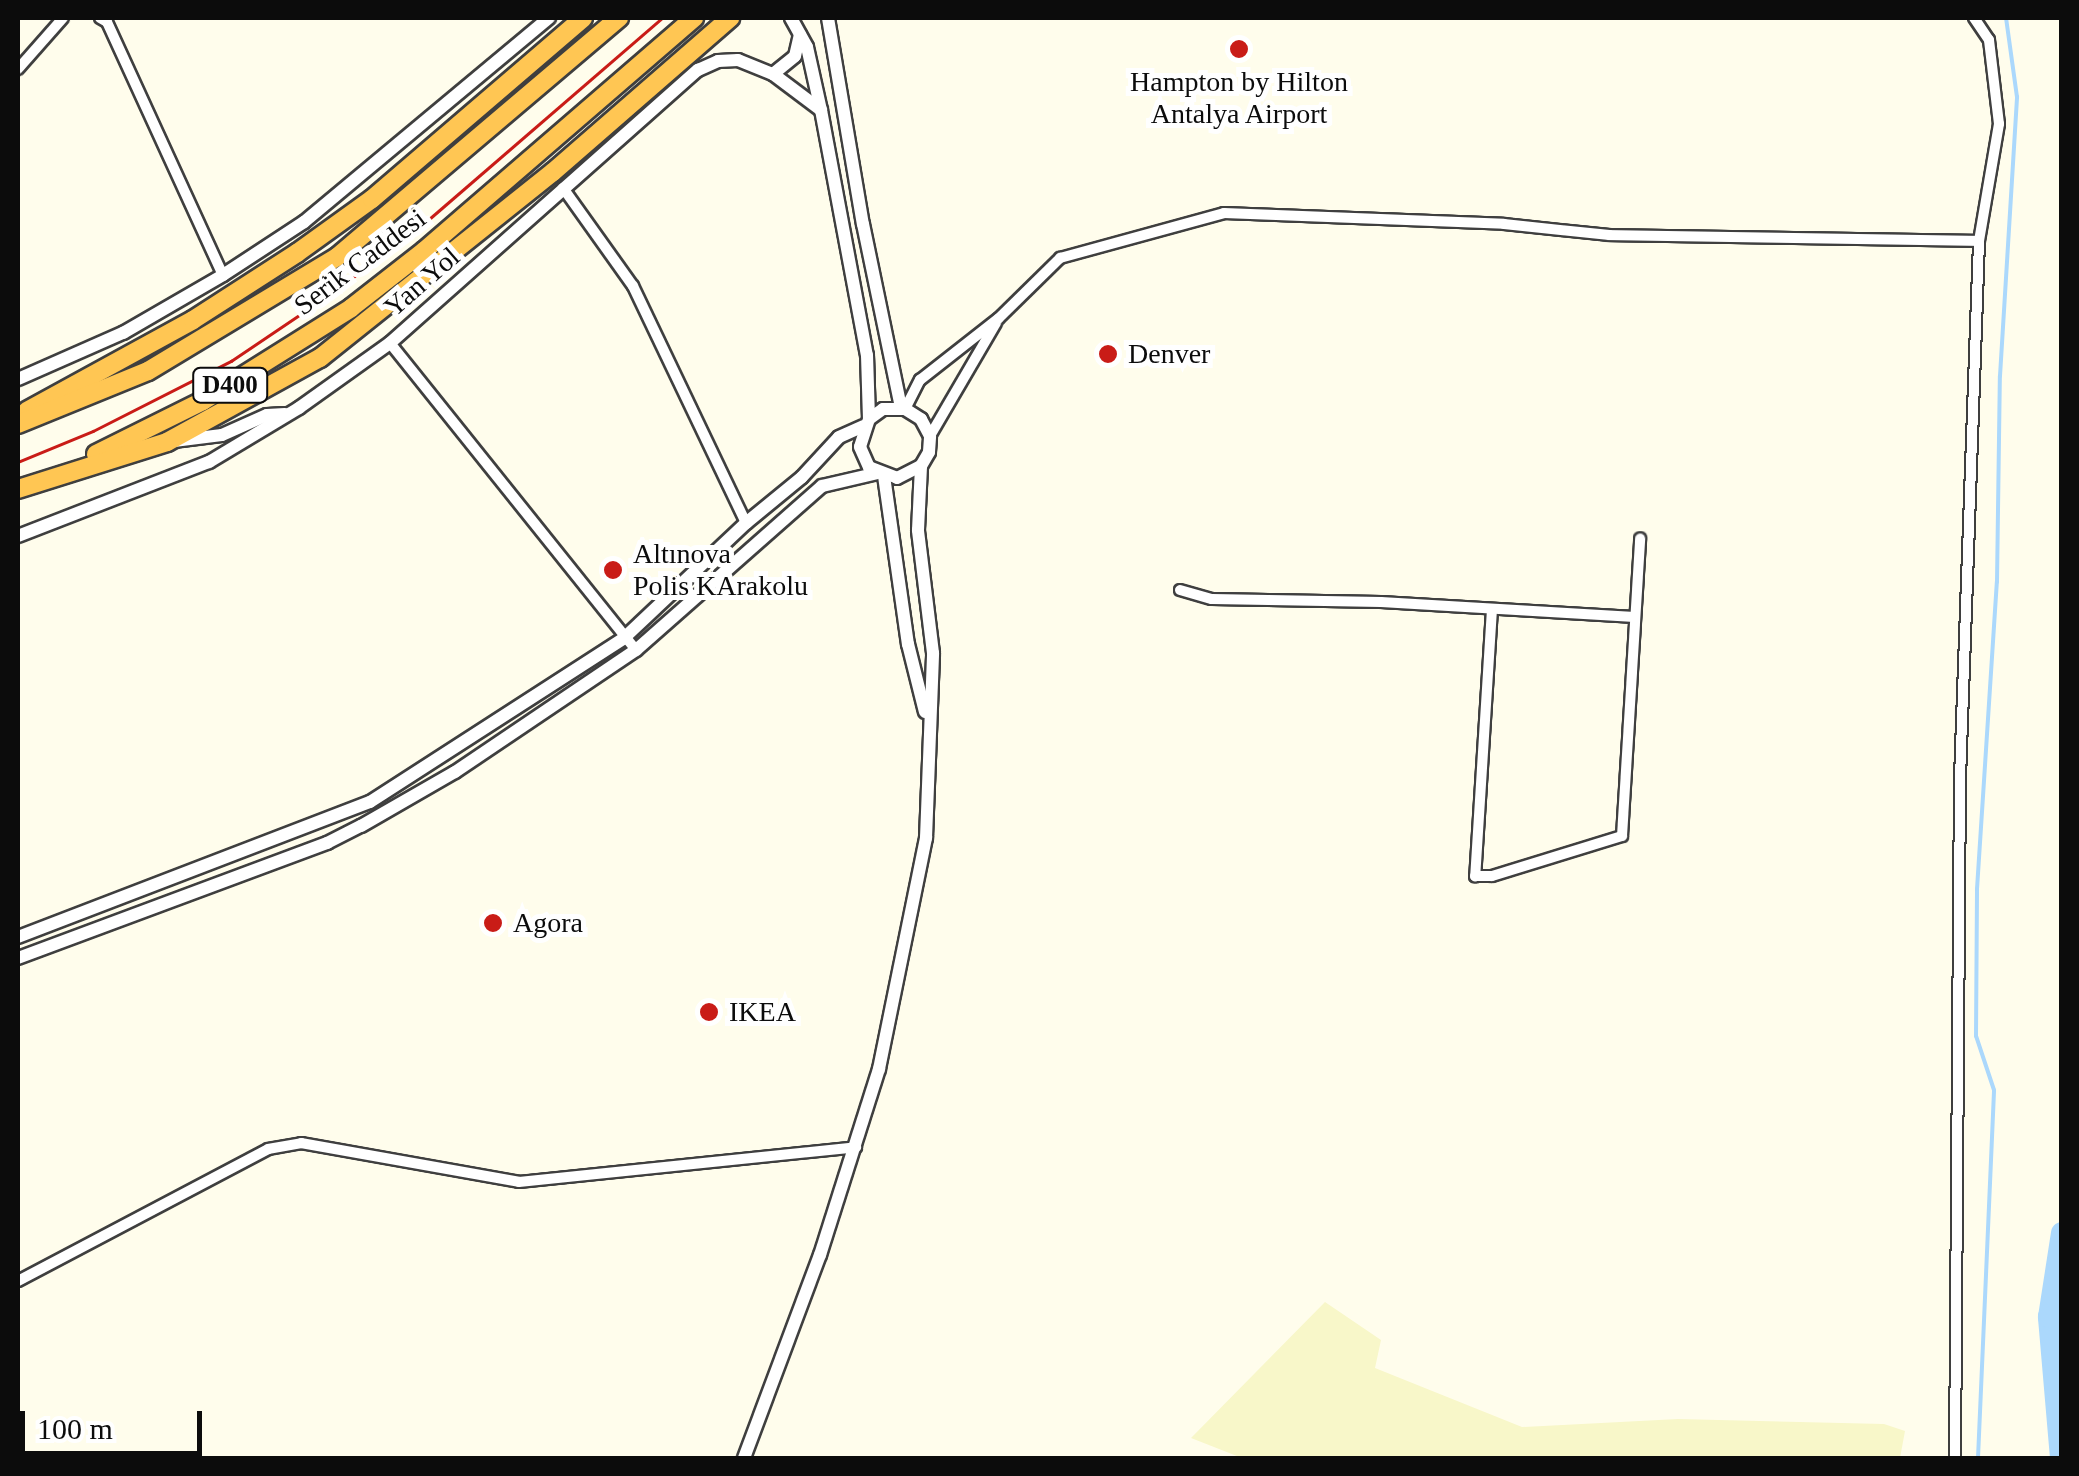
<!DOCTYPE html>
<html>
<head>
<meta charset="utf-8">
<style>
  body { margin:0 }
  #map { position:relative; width:2079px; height:1476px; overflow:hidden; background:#fffdec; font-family:Georgia,serif }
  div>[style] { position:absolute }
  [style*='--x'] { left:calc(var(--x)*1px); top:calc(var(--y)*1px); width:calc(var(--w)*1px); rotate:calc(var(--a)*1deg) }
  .farmland>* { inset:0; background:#f8f7c9 }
  .stream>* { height:4px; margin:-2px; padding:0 2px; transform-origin:2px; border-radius:2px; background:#abd8fc }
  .river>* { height:22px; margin:-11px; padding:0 11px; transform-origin:11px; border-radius:11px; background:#abd8fc }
  .roads { filter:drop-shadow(2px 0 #3f3f3f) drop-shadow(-2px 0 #3f3f3f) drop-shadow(0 2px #3f3f3f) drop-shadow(0 -2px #3f3f3f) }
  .minor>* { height:10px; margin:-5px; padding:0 5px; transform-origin:5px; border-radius:5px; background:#fff }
  .tertiary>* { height:12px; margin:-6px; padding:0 6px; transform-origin:6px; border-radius:6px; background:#fff }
  .trunk>* { height:18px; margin:-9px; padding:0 9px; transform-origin:9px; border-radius:9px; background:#ffc653 }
  .tram>* { height:2.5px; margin:-1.25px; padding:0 1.25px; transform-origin:1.25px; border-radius:1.25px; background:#c91c17 }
  .dots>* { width:28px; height:28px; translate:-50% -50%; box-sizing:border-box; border:5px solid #fff; border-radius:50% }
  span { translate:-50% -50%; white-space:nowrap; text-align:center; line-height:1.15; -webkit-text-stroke:10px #fff; paint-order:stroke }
  .shield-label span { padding:2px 8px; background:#fff; border:2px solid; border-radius:8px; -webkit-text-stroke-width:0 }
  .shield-label { font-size:25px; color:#0c0c0c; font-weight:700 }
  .poi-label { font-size:28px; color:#0c0c0c }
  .left { translate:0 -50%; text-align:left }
  .street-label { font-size:28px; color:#0c0c0c }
  .frame { position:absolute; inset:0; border:20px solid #0c0c0c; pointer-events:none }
  .scale { position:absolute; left:20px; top:1411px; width:182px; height:45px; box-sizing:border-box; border:5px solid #0c0c0c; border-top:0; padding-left:12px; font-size:30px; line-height:35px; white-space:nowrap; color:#0c0c0c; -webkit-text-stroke:8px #fff; paint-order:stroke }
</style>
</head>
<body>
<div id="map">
  <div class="farmland">
    <i style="clip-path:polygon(1325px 1302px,1381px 1340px,1375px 1368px,1522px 1427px,1678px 1419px,1884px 1424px,1905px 1431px,1900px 1458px,1242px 1458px,1191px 1438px)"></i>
  </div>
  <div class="stream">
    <i style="--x:1978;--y:1458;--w:368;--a:-87.5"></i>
    <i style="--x:1994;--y:1090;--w:57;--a:-108.4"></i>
    <i style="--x:1976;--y:1036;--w:147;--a:-89.6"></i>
    <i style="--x:1977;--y:889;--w:308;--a:-86.3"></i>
    <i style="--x:1997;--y:582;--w:206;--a:-89.2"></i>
    <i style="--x:2000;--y:376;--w:280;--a:-86.5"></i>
    <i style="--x:2017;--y:97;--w:80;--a:-97.9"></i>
  </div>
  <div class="river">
    <i style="--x:2061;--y:1458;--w:142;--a:-94.9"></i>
    <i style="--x:2049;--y:1317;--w:85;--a:-81.2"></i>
  </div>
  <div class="roads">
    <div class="minor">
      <i style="--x:100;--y:18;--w:8;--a:30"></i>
      <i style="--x:107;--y:22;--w:278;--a:65.4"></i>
      <i style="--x:18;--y:69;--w:68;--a:-48.6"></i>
      <i style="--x:563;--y:188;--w:120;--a:54.5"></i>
      <i style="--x:633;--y:286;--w:263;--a:64.5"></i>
      <i style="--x:390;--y:343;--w:393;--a:51.3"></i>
      <i style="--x:905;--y:409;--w:33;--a:-63"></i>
      <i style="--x:920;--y:380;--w:100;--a:-38.1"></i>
      <i style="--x:999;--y:318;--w:86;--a:-44.5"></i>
      <i style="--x:1060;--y:258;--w:170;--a:-15.3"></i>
      <i style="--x:1224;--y:213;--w:280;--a:2.2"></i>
      <i style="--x:1504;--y:224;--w:106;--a:6"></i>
      <i style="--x:1609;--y:235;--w:370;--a:0.9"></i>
      <i style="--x:930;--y:436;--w:131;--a:-59.7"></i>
      <i style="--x:1180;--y:590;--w:33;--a:16"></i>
      <i style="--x:1212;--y:599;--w:169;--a:1"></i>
      <i style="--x:1381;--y:602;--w:254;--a:3.4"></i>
      <i style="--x:1492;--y:609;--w:268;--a:93.6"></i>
      <i style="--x:1475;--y:876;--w:17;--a:0"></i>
      <i style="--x:1492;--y:876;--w:136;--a:-17.1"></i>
      <i style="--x:1622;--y:836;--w:298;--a:-86.5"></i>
      <i style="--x:18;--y:1281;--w:283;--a:-27.8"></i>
      <i style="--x:268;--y:1149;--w:34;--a:-10"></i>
      <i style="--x:301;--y:1143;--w:221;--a:10.1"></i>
      <i style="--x:519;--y:1182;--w:339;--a:-5.9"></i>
      <i style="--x:1955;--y:1458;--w:680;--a:-89.58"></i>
      <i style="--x:1960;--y:778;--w:537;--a:-87.97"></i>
      <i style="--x:1979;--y:241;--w:119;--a:-80.3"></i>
      <i style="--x:1999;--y:124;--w:85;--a:-96.8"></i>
      <i style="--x:1989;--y:40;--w:27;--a:-124"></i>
    </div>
    <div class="tertiary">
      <i style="--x:791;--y:18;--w:33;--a:61"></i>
      <i style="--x:807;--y:47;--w:65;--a:77.5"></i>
      <i style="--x:821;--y:110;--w:249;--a:79.4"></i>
      <i style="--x:867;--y:355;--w:64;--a:88.2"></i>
      <i style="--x:828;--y:18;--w:209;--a:80.4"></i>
      <i style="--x:863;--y:224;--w:188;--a:78.3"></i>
      <i style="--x:773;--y:74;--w:28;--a:-39"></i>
      <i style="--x:795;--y:56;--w:22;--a:-77"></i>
      <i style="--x:18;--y:379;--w:115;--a:-23.7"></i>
      <i style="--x:123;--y:333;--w:116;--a:-30.1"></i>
      <i style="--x:223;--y:275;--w:97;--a:-33.2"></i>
      <i style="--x:304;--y:222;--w:319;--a:-39.8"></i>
      <i style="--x:174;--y:441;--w:48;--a:-7.1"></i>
      <i style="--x:222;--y:435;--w:49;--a:-24"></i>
      <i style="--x:267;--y:415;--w:18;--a:-3"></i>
      <i style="--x:884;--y:476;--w:170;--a:81.9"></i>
      <i style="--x:908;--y:644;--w:70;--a:76"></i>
      <i style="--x:18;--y:536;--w:205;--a:-21.2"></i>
      <i style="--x:209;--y:462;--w:105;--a:-31"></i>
      <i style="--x:299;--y:408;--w:112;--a:-35.5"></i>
      <i style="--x:390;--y:343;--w:412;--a:-41.6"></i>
      <i style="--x:698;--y:70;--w:22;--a:-24"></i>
      <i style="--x:718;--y:61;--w:20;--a:-3"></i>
      <i style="--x:738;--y:60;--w:38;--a:22"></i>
      <i style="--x:773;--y:74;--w:60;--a:36.9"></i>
      <i style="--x:18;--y:937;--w:377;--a:-21"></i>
      <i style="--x:370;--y:802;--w:302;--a:-32.8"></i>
      <i style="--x:624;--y:638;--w:168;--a:-43.3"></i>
      <i style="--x:746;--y:523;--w:72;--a:-39.4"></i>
      <i style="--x:802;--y:477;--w:54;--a:-47.2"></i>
      <i style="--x:839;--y:437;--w:27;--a:-24"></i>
      <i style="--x:18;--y:958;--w:330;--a:-20.4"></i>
      <i style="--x:327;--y:843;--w:38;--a:-27"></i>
      <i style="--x:361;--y:826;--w:108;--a:-29.9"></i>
      <i style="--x:455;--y:772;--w:218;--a:-34"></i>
      <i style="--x:636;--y:650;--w:248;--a:-41.4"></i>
      <i style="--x:822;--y:486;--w:57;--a:-13.1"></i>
      <i style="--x:744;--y:1458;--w:217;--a:-69.5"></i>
      <i style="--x:820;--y:1255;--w:195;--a:-72.4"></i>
      <i style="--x:879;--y:1069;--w:236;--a:-78.5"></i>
      <i style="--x:926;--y:838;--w:185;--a:-87.8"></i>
      <i style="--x:933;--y:653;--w:124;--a:-97"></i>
      <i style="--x:918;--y:530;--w:64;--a:-87.3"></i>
      <i style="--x:921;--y:466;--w:16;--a:-60"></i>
      <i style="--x:929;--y:452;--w:16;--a:-86"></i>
      <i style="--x:930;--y:436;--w:19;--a:-118"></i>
      <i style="--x:921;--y:419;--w:19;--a:-148"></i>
      <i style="--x:905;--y:409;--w:22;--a:180"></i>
      <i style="--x:883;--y:409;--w:17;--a:144"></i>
      <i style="--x:869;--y:419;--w:29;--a:108"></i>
      <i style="--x:860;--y:447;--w:22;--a:66"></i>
      <i style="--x:869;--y:467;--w:30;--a:21"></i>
      <i style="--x:897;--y:478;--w:27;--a:-27"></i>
    </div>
    <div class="trunk">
      <i style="--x:27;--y:411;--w:189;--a:-28.7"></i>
      <i style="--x:193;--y:320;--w:124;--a:-32.8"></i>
      <i style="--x:297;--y:253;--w:92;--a:-35.8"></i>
      <i style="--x:372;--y:199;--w:278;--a:-40.6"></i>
      <i style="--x:18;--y:424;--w:140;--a:-22.2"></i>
      <i style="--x:148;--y:371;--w:221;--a:-31.1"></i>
      <i style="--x:337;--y:257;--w:370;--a:-40.3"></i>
      <i style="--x:96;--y:454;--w:119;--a:-26.4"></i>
      <i style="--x:203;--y:401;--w:175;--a:-32.1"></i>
      <i style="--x:351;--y:308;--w:93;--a:-38"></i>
      <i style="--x:424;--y:251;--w:357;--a:-40.8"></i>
      <i style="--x:18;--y:489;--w:156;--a:-17.5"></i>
      <i style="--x:167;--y:442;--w:175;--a:-28.8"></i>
      <i style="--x:320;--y:358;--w:298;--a:-38.6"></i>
      <i style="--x:553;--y:172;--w:235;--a:-41"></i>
    </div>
  </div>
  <div class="tram">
    <i style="--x:18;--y:462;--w:81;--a:-22.5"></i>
    <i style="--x:93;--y:431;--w:155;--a:-26.9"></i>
    <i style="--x:231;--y:361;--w:122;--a:-34"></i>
    <i style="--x:332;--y:293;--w:121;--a:-37.2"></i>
    <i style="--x:428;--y:220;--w:309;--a:-40.8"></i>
  </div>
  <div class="dots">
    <i style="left:1239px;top:49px;background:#c91c17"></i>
    <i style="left:1108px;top:354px;background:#c91c17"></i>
    <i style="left:613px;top:570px;background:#c91c17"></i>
    <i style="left:493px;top:923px;background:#c91c17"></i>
    <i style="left:709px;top:1012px;background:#c91c17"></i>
  </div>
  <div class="shield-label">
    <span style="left:230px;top:385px">D400</span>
  </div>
  <div class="poi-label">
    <span style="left:1239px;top:98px">Hampton by Hilton<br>Antalya Airport</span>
    <span class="left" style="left:1128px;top:354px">Denver</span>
    <span class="left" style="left:633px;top:570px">Altınova<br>Polis KArakolu</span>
    <span class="left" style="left:513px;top:923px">Agora</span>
    <span class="left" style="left:729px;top:1012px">IKEA</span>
  </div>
  <div class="street-label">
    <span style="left:360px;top:262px;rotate:-37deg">Serik Caddesi</span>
    <span style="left:422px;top:282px;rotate:-41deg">Yan Yol</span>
  </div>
  <div class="frame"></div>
  <div class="scale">100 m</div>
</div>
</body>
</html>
